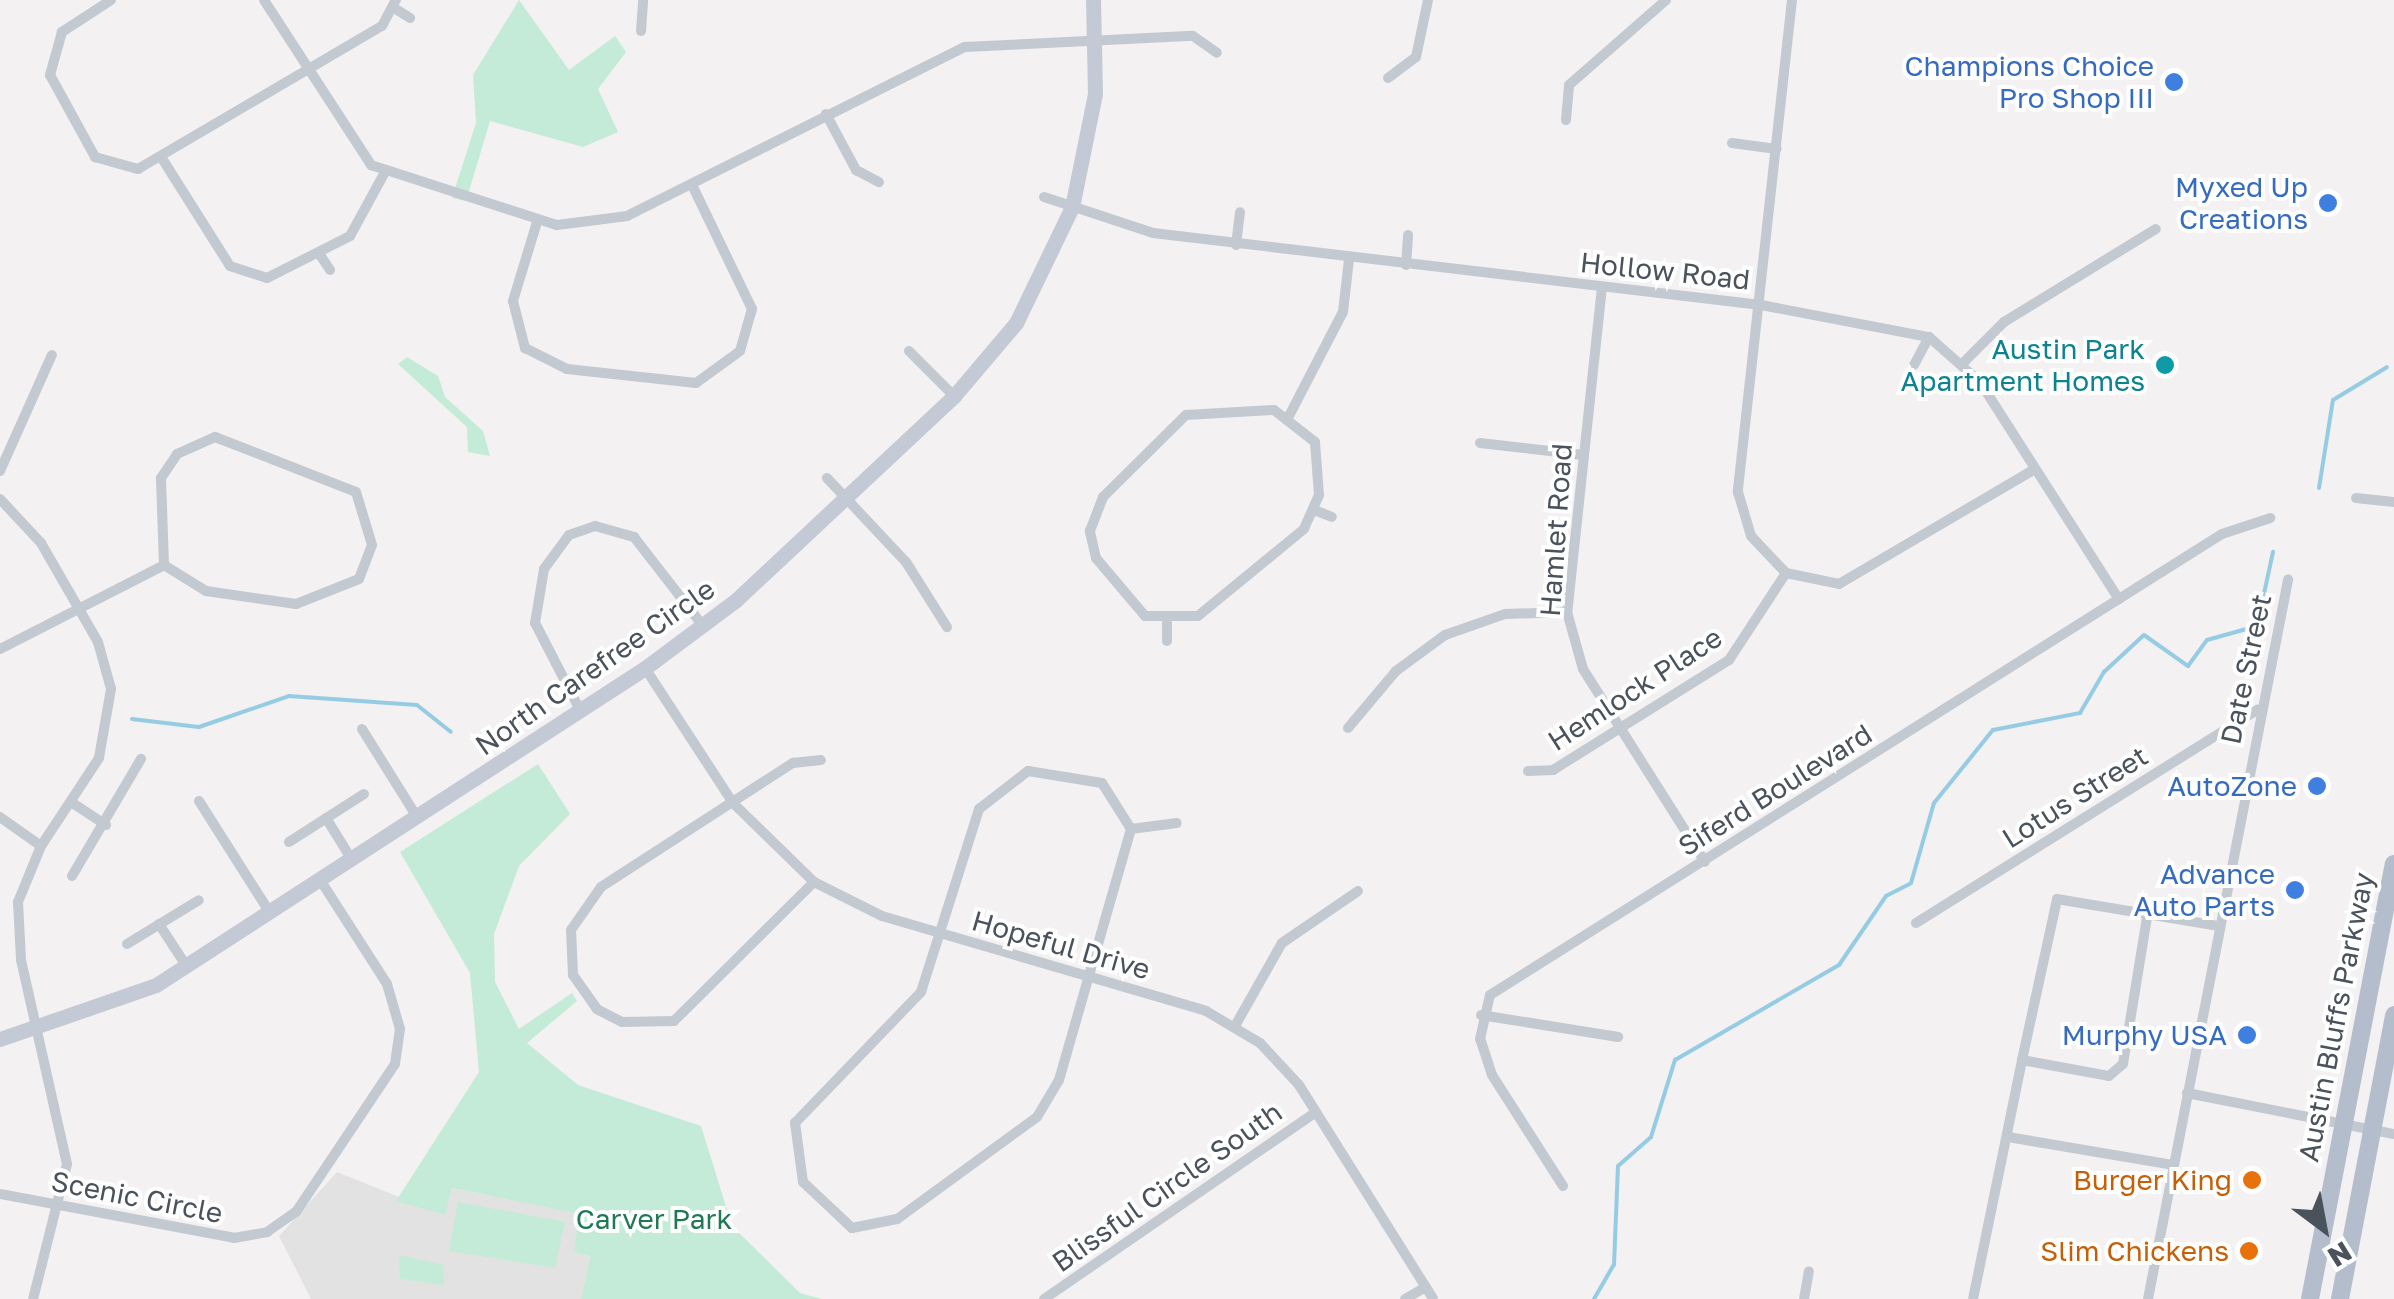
<!DOCTYPE html>
<html>
<head>
<meta charset="utf-8">
<style>
  body { margin:0 }
  #map { position:relative; width:2394px; height:1299px; overflow:hidden; background:#f3f1f1; font-family:"Golos Text",sans-serif }
  div>[style] { position:absolute }
  [style*='--x'] { left:calc(var(--x)*1px); top:calc(var(--y)*1px); width:calc(var(--w)*1px); rotate:calc(var(--a)*1deg) }
  .education>* { inset:0; background:#e3e2e2 }
  .green>* { inset:0; background:#c4ebd7 }
  .stream>* { height:4px; margin:-2px; padding:0 2px; transform-origin:2px; border-radius:2px; background:#95cce4 }
  .street>* { height:10px; margin:-5px; padding:0 5px; transform-origin:5px; border-radius:5px; background:#c3c9d1 }
  .secondary>* { height:15px; margin:-7.5px; padding:0 7.5px; transform-origin:7.5px; border-radius:7.5px; background:#c3cad5 }
  .primary>* { height:18px; margin:-9px; padding:0 9px; transform-origin:9px; border-radius:9px; background:#b3bdcc }
  .dots>* { width:28px; height:28px; translate:-50% -50%; box-sizing:border-box; border:5px solid #fff; border-radius:50% }
  span { translate:-50% -50%; white-space:nowrap; text-align:center; line-height:1.15; -webkit-text-stroke:8px #fff; paint-order:stroke }
  .shop-label { font-size:28px; color:#366cbe }
  .right { translate:-100% -50%; text-align:right }
  .street-label { font-size:28px; color:#4a525c }
  .culture-label { font-size:28px; color:#0d838f }
  .food-label { font-size:28px; color:#c56008 }
  .park-label { font-size:28px; color:#217854 }
  .north { position:absolute; left:2274px; top:1179px; width:100px; height:100px; -webkit-text-stroke:8px #fff; paint-order:stroke; rotate:148deg; font-size:28px; font-weight:700; line-height:40px; text-align:center; color:#4a525c }
  .north::after { content:''; display:block; margin:auto; width:35px; height:45px; background:#4a525c; clip-path:polygon(50% 0,100% 100%,50% 72%,0 100%) }
</style>
</head>
<body>
<div id="map">
  <div class="education">
    <i style="clip-path:polygon(337px 1172px,444px 1215px,452px 1188px,581px 1214px,590px 1255px,581px 1299px,311px 1299px,279px 1236px)"></i>
  </div>
  <div class="green">
    <i style="clip-path:polygon(519px 0,569px 70px,615px 36px,626px 52px,598px 89px,618px 132px,583px 147px,490px 121px,466px 201px,452px 198px,476px 123px,473px 75px)"></i>
    <i style="clip-path:polygon(407px 357px,438px 376px,445px 397px,483px 431px,490px 456px,468px 452px,467px 427px,398px 364px)"></i>
    <i style="clip-path:polygon(538px 764px,570px 814px,519px 866px,494px 934px,495px 982px,519px 1029px,572px 993px,577px 1001px,527px 1043px,578px 1085px,701px 1126px,732px 1226px,800px 1293px,822px 1299px,581px 1299px,590px 1256px,574px 1252px,580px 1214px,452px 1188px,445px 1215px,396px 1201px,479px 1072px,470px 973px,400px 852px)"></i>
    <i style="clip-path:polygon(458px 1202px,565px 1222px,555px 1268px,449px 1251px)"></i>
    <i style="clip-path:polygon(399px 1255px,443px 1265px,444px 1285px,400px 1279px)"></i>
  </div>
  <div class="stream">
    <i style="--x:2319;--y:488;--w:89;--a:-81"></i>
    <i style="--x:2333;--y:400;--w:63;--a:-31.4"></i>
    <i style="--x:132;--y:719;--w:67;--a:6.8"></i>
    <i style="--x:199;--y:727;--w:95;--a:-19"></i>
    <i style="--x:289;--y:696;--w:128;--a:4"></i>
    <i style="--x:417;--y:705;--w:43;--a:38.5"></i>
    <i style="--x:1594;--y:1299;--w:39;--a:-60"></i>
    <i style="--x:1614;--y:1265;--w:99;--a:-87.7"></i>
    <i style="--x:1618;--y:1166;--w:44;--a:-41.3"></i>
    <i style="--x:1651;--y:1137;--w:81;--a:-72.7"></i>
    <i style="--x:1675;--y:1060;--w:190;--a:-30.1"></i>
    <i style="--x:1839;--y:965;--w:83;--a:-55.7"></i>
    <i style="--x:1886;--y:896;--w:28;--a:-27"></i>
    <i style="--x:1911;--y:883;--w:83;--a:-74"></i>
    <i style="--x:1934;--y:803;--w:94;--a:-51.1"></i>
    <i style="--x:1993;--y:730;--w:89;--a:-11.1"></i>
    <i style="--x:2080;--y:713;--w:48;--a:-59.7"></i>
    <i style="--x:2104;--y:672;--w:54;--a:-42.8"></i>
    <i style="--x:2144;--y:635;--w:54;--a:35.2"></i>
    <i style="--x:2188;--y:666;--w:32;--a:-54"></i>
    <i style="--x:2207;--y:640;--w:52;--a:-15.6"></i>
    <i style="--x:2257;--y:626;--w:76;--a:-77.8"></i>
  </div>
  <div class="street">
    <i style="--x:111;--y:0;--w:59;--a:146.9"></i>
    <i style="--x:62;--y:32;--w:45;--a:105.6"></i>
    <i style="--x:50;--y:75;--w:94;--a:61.2"></i>
    <i style="--x:95;--y:157;--w:45;--a:15.6"></i>
    <i style="--x:138;--y:169;--w:283;--a:-30.4"></i>
    <i style="--x:382;--y:26;--w:30;--a:-62"></i>
    <i style="--x:264;--y:0;--w:197;--a:57"></i>
    <i style="--x:371;--y:165;--w:195;--a:17.9"></i>
    <i style="--x:557;--y:225;--w:71;--a:-7.3"></i>
    <i style="--x:627;--y:216;--w:378;--a:-26.6"></i>
    <i style="--x:965;--y:47;--w:228;--a:-2.8"></i>
    <i style="--x:1193;--y:36;--w:29;--a:35"></i>
    <i style="--x:1792;--y:0;--w:495;--a:96.3"></i>
    <i style="--x:1738;--y:492;--w:46;--a:73.5"></i>
    <i style="--x:1751;--y:536;--w:51;--a:46.6"></i>
    <i style="--x:1786;--y:573;--w:54;--a:11.7"></i>
    <i style="--x:1839;--y:584;--w:227;--a:-30.4"></i>
    <i style="--x:394;--y:8;--w:19;--a:32"></i>
    <i style="--x:641;--y:31;--w:31;--a:-86"></i>
    <i style="--x:1388;--y:78;--w:35;--a:-37"></i>
    <i style="--x:1416;--y:57;--w:58;--a:-78.1"></i>
    <i style="--x:826;--y:114;--w:64;--a:61.8"></i>
    <i style="--x:856;--y:170;--w:26;--a:28"></i>
    <i style="--x:1566;--y:120;--w:35;--a:-85"></i>
    <i style="--x:1569;--y:85;--w:129;--a:-41.2"></i>
    <i style="--x:1732;--y:143;--w:45;--a:7.6"></i>
    <i style="--x:163;--y:160;--w:125;--a:57.7"></i>
    <i style="--x:230;--y:266;--w:39;--a:18"></i>
    <i style="--x:267;--y:278;--w:93;--a:-26.8"></i>
    <i style="--x:350;--y:236;--w:71;--a:-61.3"></i>
    <i style="--x:1044;--y:197;--w:115;--a:18.3"></i>
    <i style="--x:1153;--y:233;--w:612;--a:6.75"></i>
    <i style="--x:1761;--y:305;--w:171;--a:10.8"></i>
    <i style="--x:1929;--y:337;--w:68;--a:41.4"></i>
    <i style="--x:1980;--y:382;--w:258;--a:57.4"></i>
    <i style="--x:537;--y:222;--w:83;--a:106.9"></i>
    <i style="--x:513;--y:301;--w:49;--a:75.7"></i>
    <i style="--x:525;--y:348;--w:47;--a:26.6"></i>
    <i style="--x:567;--y:369;--w:130;--a:6.2"></i>
    <i style="--x:696;--y:383;--w:54;--a:-36"></i>
    <i style="--x:740;--y:351;--w:44;--a:-74.1"></i>
    <i style="--x:752;--y:309;--w:138;--a:-115.8"></i>
    <i style="--x:1236;--y:245;--w:33;--a:-83"></i>
    <i style="--x:320;--y:255;--w:18;--a:56"></i>
    <i style="--x:1406;--y:265;--w:30;--a:-86"></i>
    <i style="--x:1602;--y:287;--w:327;--a:96.1"></i>
    <i style="--x:1567;--y:612;--w:59;--a:74.3"></i>
    <i style="--x:1583;--y:669;--w:228;--a:57.7"></i>
    <i style="--x:909;--y:351;--w:64;--a:45"></i>
    <i style="--x:1963;--y:363;--w:58;--a:-45"></i>
    <i style="--x:2004;--y:322;--w:178;--a:-31.5"></i>
    <i style="--x:1914;--y:365;--w:32;--a:-62"></i>
    <i style="--x:1274;--y:410;--w:52;--a:38"></i>
    <i style="--x:1315;--y:442;--w:53;--a:85.7"></i>
    <i style="--x:1319;--y:495;--w:37;--a:114"></i>
    <i style="--x:1304;--y:529;--w:137;--a:140.6"></i>
    <i style="--x:1198;--y:616;--w:53;--a:180"></i>
    <i style="--x:1145;--y:616;--w:76;--a:-130.2"></i>
    <i style="--x:1096;--y:558;--w:28;--a:-103"></i>
    <i style="--x:1090;--y:531;--w:36;--a:-69"></i>
    <i style="--x:1103;--y:497;--w:117;--a:-44.7"></i>
    <i style="--x:1186;--y:415;--w:88;--a:-3.3"></i>
    <i style="--x:1289;--y:416;--w:117;--a:-62.6"></i>
    <i style="--x:1343;--y:312;--w:53;--a:-83.5"></i>
    <i style="--x:215;--y:437;--w:151;--a:21.3"></i>
    <i style="--x:356;--y:492;--w:55;--a:73.2"></i>
    <i style="--x:372;--y:545;--w:36;--a:111"></i>
    <i style="--x:359;--y:579;--w:68;--a:158.4"></i>
    <i style="--x:296;--y:604;--w:91;--a:-171.8"></i>
    <i style="--x:206;--y:591;--w:49;--a:-148.2"></i>
    <i style="--x:164;--y:565;--w:87;--a:-92"></i>
    <i style="--x:161;--y:478;--w:29;--a:-56"></i>
    <i style="--x:177;--y:454;--w:42;--a:-24.1"></i>
    <i style="--x:1480;--y:443;--w:104;--a:6.6"></i>
    <i style="--x:0;--y:471;--w:127;--a:-65.9"></i>
    <i style="--x:827;--y:478;--w:115;--a:46.8"></i>
    <i style="--x:906;--y:562;--w:77;--a:57.8"></i>
    <i style="--x:2356;--y:498;--w:38;--a:6"></i>
    <i style="--x:0;--y:499;--w:60;--a:47"></i>
    <i style="--x:41;--y:543;--w:114;--a:60.1"></i>
    <i style="--x:98;--y:642;--w:49;--a:74.5"></i>
    <i style="--x:111;--y:689;--w:70;--a:99.9"></i>
    <i style="--x:99;--y:758;--w:105;--a:123.4"></i>
    <i style="--x:41;--y:846;--w:61;--a:112.3"></i>
    <i style="--x:18;--y:902;--w:58;--a:87"></i>
    <i style="--x:21;--y:960;--w:209;--a:77.3"></i>
    <i style="--x:67;--y:1164;--w:139;--a:104.1"></i>
    <i style="--x:1314;--y:510;--w:19;--a:21"></i>
    <i style="--x:1167;--y:641;--w:18;--a:-90"></i>
    <i style="--x:0;--y:649;--w:184;--a:-27.1"></i>
    <i style="--x:645;--y:668;--w:161;--a:56.9"></i>
    <i style="--x:733;--y:803;--w:113;--a:44.3"></i>
    <i style="--x:814;--y:882;--w:76;--a:26.6"></i>
    <i style="--x:882;--y:916;--w:338;--a:16.3"></i>
    <i style="--x:1206;--y:1011;--w:63;--a:30.7"></i>
    <i style="--x:1260;--y:1043;--w:57;--a:47.1"></i>
    <i style="--x:1299;--y:1085;--w:252;--a:57.9"></i>
    <i style="--x:580;--y:710;--w:98;--a:-117.3"></i>
    <i style="--x:535;--y:623;--w:55;--a:-80.5"></i>
    <i style="--x:544;--y:569;--w:42;--a:-53.7"></i>
    <i style="--x:569;--y:535;--w:28;--a:-19"></i>
    <i style="--x:595;--y:526;--w:41;--a:15.8"></i>
    <i style="--x:634;--y:537;--w:113;--a:52.2"></i>
    <i style="--x:1348;--y:728;--w:75;--a:-49.9"></i>
    <i style="--x:1396;--y:671;--w:61;--a:-36.3"></i>
    <i style="--x:1445;--y:635;--w:64;--a:-19.3"></i>
    <i style="--x:1505;--y:614;--w:62;--a:-1.8"></i>
    <i style="--x:362;--y:729;--w:104;--a:58"></i>
    <i style="--x:1028;--y:771;--w:75;--a:9.2"></i>
    <i style="--x:1102;--y:783;--w:54;--a:57.8"></i>
    <i style="--x:1131;--y:829;--w:261;--a:106"></i>
    <i style="--x:1059;--y:1080;--w:43;--a:120.7"></i>
    <i style="--x:1037;--y:1117;--w:173;--a:143.9"></i>
    <i style="--x:897;--y:1219;--w:46;--a:168.7"></i>
    <i style="--x:852;--y:1228;--w:67;--a:-136.8"></i>
    <i style="--x:803;--y:1182;--w:60;--a:-97.7"></i>
    <i style="--x:795;--y:1123;--w:182;--a:-46.1"></i>
    <i style="--x:921;--y:992;--w:192;--a:-72.4"></i>
    <i style="--x:979;--y:809;--w:62;--a:-37.8"></i>
    <i style="--x:1528;--y:771;--w:25;--a:-2"></i>
    <i style="--x:1553;--y:770;--w:208;--a:-32"></i>
    <i style="--x:1729;--y:660;--w:104;--a:-56.8"></i>
    <i style="--x:199;--y:801;--w:133;--a:57.6"></i>
    <i style="--x:71;--y:802;--w:42;--a:33.3"></i>
    <i style="--x:0;--y:817;--w:50;--a:35.3"></i>
    <i style="--x:326;--y:818;--w:49;--a:58.2"></i>
    <i style="--x:1131;--y:829;--w:46;--a:-7.4"></i>
    <i style="--x:289;--y:842;--w:89;--a:-32.6"></i>
    <i style="--x:72;--y:876;--w:136;--a:-59.5"></i>
    <i style="--x:814;--y:882;--w:197;--a:135.2"></i>
    <i style="--x:674;--y:1021;--w:52;--a:178.9"></i>
    <i style="--x:622;--y:1022;--w:28;--a:-153"></i>
    <i style="--x:597;--y:1009;--w:42;--a:-125.2"></i>
    <i style="--x:573;--y:975;--w:45;--a:-92.5"></i>
    <i style="--x:571;--y:930;--w:52;--a:-55.1"></i>
    <i style="--x:601;--y:887;--w:229;--a:-32.9"></i>
    <i style="--x:793;--y:763;--w:28;--a:-6"></i>
    <i style="--x:1916;--y:923;--w:403;--a:-32"></i>
    <i style="--x:159;--y:924;--w:51;--a:56.9"></i>
    <i style="--x:127;--y:944;--w:84;--a:-31.4"></i>
    <i style="--x:1481;--y:1015;--w:139;--a:9.1"></i>
    <i style="--x:1235;--y:1026;--w:95;--a:-60.5"></i>
    <i style="--x:1282;--y:943;--w:92;--a:-34.4"></i>
    <i style="--x:2022;--y:1060;--w:165;--a:-77.7"></i>
    <i style="--x:2057;--y:899;--w:163;--a:9.5"></i>
    <i style="--x:2187;--y:1093;--w:211;--a:11.2"></i>
    <i style="--x:2008;--y:1137;--w:167;--a:9.6"></i>
    <i style="--x:1563;--y:1186;--w:132;--a:-122.6"></i>
    <i style="--x:1492;--y:1075;--w:38;--a:-108"></i>
    <i style="--x:1480;--y:1039;--w:45;--a:-77.2"></i>
    <i style="--x:1490;--y:995;--w:865;--a:-32.2"></i>
    <i style="--x:2222;--y:534;--w:51;--a:-18.4"></i>
    <i style="--x:0;--y:1194;--w:238;--a:10.6"></i>
    <i style="--x:234;--y:1238;--w:34;--a:-10"></i>
    <i style="--x:267;--y:1232;--w:35;--a:-35"></i>
    <i style="--x:296;--y:1212;--w:178;--a:-56.2"></i>
    <i style="--x:395;--y:1064;--w:35;--a:-82"></i>
    <i style="--x:400;--y:1029;--w:47;--a:-106.1"></i>
    <i style="--x:387;--y:984;--w:122;--a:-122.7"></i>
    <i style="--x:1044;--y:1299;--w:330;--a:-34.5"></i>
    <i style="--x:1405;--y:1299;--w:24;--a:-30"></i>
    <i style="--x:1804;--y:1299;--w:28;--a:-80"></i>
    <i style="--x:1973;--y:1299;--w:244;--a:-78.4"></i>
    <i style="--x:2022;--y:1060;--w:88;--a:10.4"></i>
    <i style="--x:2109;--y:1076;--w:18;--a:-41"></i>
    <i style="--x:2123;--y:1064;--w:154;--a:-80.7"></i>
    <i style="--x:2148;--y:1299;--w:733;--a:-78.98"></i>
  </div>
  <div class="secondary">
    <i style="--x:0;--y:1039;--w:165;--a:-19.1"></i>
    <i style="--x:156;--y:985;--w:583;--a:-32.95"></i>
    <i style="--x:645;--y:668;--w:112;--a:-36.7"></i>
    <i style="--x:735;--y:601;--w:300;--a:-43.1"></i>
    <i style="--x:954;--y:396;--w:96;--a:-49.7"></i>
    <i style="--x:1016;--y:323;--w:129;--a:-64.2"></i>
    <i style="--x:1072;--y:207;--w:115;--a:-78.5"></i>
    <i style="--x:1095;--y:94;--w:94;--a:-91.2"></i>
  </div>
  <div class="primary">
    <i style="--x:2310;--y:1299;--w:443;--a:-79.1"></i>
    <i style="--x:2340;--y:1299;--w:289;--a:-79.2"></i>
  </div>
  <div class="dots">
    <i style="left:2174px;top:82px;background:#3f7fe0"></i>
    <i style="left:2328px;top:203px;background:#3f7fe0"></i>
    <i style="left:2165px;top:365px;background:#0f9aa8"></i>
    <i style="left:2317px;top:786px;background:#3f7fe0"></i>
    <i style="left:2295px;top:890px;background:#3f7fe0"></i>
    <i style="left:2247px;top:1035px;background:#3f7fe0"></i>
    <i style="left:2252px;top:1180px;background:#e8710a"></i>
    <i style="left:2249px;top:1251px;background:#e8710a"></i>
  </div>
  <div class="shop-label">
    <span class="right" style="left:2154px;top:82px">Champions Choice<br>Pro Shop III</span>
    <span class="right" style="left:2308px;top:203px">Myxed Up<br>Creations</span>
    <span class="right" style="left:2297px;top:786px">AutoZone</span>
    <span class="right" style="left:2275px;top:890px">Advance<br>Auto Parts</span>
    <span class="right" style="left:2227px;top:1035px">Murphy USA</span>
  </div>
  <div class="street-label">
    <span style="left:1665px;top:271px;rotate:6deg">Hollow Road</span>
    <span style="left:1556px;top:530px;rotate:-86deg">Hamlet Road</span>
    <span style="left:595px;top:667px;rotate:-35deg">North Carefree Circle</span>
    <span style="left:2246px;top:669px;rotate:-78deg">Date Street</span>
    <span style="left:1635px;top:689px;rotate:-33deg">Hemlock Place</span>
    <span style="left:1775px;top:790px;rotate:-32deg">Siferd Boulevard</span>
    <span style="left:2075px;top:797px;rotate:-32deg">Lotus Street</span>
    <span style="left:1061px;top:945px;rotate:16deg">Hopeful Drive</span>
    <span style="left:2336px;top:1017px;rotate:-79deg">Austin Bluffs Parkway</span>
    <span style="left:1167px;top:1187px;rotate:-35deg">Blissful Circle South</span>
    <span style="left:137px;top:1197px;rotate:11deg">Scenic Circle</span>
  </div>
  <div class="culture-label">
    <span class="right" style="left:2145px;top:365px">Austin Park<br>Apartment Homes</span>
  </div>
  <div class="food-label">
    <span class="right" style="left:2232px;top:1180px">Burger King</span>
    <span class="right" style="left:2229px;top:1251px">Slim Chickens</span>
  </div>
  <div class="park-label">
    <span style="left:654px;top:1219px">Carver Park</span>
  </div>
  <div class="north">N</div>
</div>
</body>
</html>
